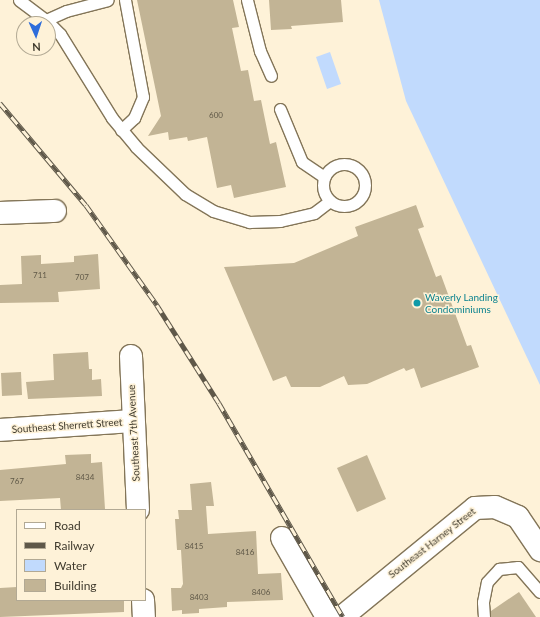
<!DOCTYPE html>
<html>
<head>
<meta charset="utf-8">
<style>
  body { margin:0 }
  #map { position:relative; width:540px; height:617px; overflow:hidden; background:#fef2d8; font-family:Lato,sans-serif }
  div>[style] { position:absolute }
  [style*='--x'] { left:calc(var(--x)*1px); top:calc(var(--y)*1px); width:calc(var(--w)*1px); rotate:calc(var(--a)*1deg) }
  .water>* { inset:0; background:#c1dafd }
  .building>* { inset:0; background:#c2b495 }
  .roads { filter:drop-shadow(1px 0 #837558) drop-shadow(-1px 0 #837558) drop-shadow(0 1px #837558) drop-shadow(0 -1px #837558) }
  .lane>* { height:11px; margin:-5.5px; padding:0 5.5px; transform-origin:5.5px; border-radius:5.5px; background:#fff }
  .lane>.ring { margin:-5.5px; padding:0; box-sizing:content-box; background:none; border:11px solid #fff; border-radius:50% }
  .street>* { height:22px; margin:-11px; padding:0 11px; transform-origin:11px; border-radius:11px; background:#fff }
  .rail>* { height:4.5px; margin-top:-2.25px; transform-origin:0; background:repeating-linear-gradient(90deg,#fef2d8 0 9px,#5f5849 0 18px); box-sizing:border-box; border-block:1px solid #5f5849 }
  .dots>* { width:11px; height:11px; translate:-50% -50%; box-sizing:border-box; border:2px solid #fef2d8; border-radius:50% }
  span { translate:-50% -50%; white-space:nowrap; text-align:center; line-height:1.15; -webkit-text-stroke:3px #fef2d8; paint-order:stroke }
  .number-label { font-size:8px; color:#605948 }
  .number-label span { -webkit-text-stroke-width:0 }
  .culture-label { font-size:10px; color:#0d838f }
  .left { translate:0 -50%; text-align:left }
  .street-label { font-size:10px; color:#403b2e }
  .legend { position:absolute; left:16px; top:509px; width:130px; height:92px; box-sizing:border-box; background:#fef2d8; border:1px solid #b2a994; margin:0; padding:5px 7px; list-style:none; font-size:12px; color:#403b2e }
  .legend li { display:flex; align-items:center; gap:8px; height:20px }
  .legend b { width:20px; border:1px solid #b2a994 }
  .north { position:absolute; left:16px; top:16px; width:40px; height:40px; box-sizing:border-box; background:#fef2d8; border:1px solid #b2a994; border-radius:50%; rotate:177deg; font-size:11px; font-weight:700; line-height:16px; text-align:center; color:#403b2e }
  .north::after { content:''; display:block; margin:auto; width:14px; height:18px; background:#2e6ddb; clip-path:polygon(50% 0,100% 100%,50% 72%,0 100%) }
</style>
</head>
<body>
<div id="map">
  <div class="water">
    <i style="clip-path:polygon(379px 0,540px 0,540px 385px,406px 101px)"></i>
    <i style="clip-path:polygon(330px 52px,341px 84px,327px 89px,316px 57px)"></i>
  </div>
  <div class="building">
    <i style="clip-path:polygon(137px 0,233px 0,239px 27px,232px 28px,241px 71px,248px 70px,254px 101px,261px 100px,270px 144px,276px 142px,286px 187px,234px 198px,231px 185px,217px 188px,207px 137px,188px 141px,187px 137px,169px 140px,168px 132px,148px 136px,161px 116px)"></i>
    <i style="clip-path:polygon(269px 0,341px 0,343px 22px,291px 26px,292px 29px,271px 30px)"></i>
    <i style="clip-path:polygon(416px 205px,424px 227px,418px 229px,436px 277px,441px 275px,467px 346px,471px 345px,479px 367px,421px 388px,414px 368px,406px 371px,404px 368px,367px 384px,348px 385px,344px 376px,320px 387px,291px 387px,286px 376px,273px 381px,224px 267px,294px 263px,358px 236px,355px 227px)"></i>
    <i style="clip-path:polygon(98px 254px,100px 289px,58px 292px,59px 302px,0 303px,0 285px,22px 284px,21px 256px,41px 255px,41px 264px,74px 262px,74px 256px)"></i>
    <i style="clip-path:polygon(88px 352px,89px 369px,92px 369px,92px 380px,101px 379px,102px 396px,28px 399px,26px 382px,54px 380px,53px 354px)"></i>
    <i style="clip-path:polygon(21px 372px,22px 395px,2px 396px,1px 373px)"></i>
    <i style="clip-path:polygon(91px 454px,91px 463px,102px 462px,105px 509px,61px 510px,60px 498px,0 501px,0 470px,66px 464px,65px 455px)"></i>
    <i style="clip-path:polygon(367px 455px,386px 499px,357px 512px,337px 468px)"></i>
    <i style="clip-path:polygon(211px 482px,214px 506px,206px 506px,208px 534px,256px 531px,258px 574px,281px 573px,283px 600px,227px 602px,227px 607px,199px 609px,199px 613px,182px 614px,182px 610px,172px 611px,171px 588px,181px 588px,183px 584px,181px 550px,177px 550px,175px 519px,179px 519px,178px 510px,192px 510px,190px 484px)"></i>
    <i style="clip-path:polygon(17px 587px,17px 600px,124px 600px,124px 612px,0 617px,0 588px)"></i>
    <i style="clip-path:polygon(519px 592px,536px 617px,491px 617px,491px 611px)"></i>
  </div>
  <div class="roads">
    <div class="lane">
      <i style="--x:19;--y:0;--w:34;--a:37"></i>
      <i style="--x:46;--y:20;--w:20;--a:45"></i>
      <i style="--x:60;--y:34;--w:99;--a:58.2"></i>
      <i style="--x:112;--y:118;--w:38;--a:50"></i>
      <i style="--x:136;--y:147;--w:68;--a:43.8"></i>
      <i style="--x:185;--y:194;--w:33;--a:31"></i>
      <i style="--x:213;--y:211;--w:38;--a:17"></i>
      <i style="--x:249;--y:222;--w:31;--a:-2"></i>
      <i style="--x:280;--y:221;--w:35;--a:-13"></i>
      <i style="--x:314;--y:213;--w:20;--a:-37"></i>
      <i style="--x:247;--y:0;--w:53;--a:75.7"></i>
      <i style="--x:260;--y:51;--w:27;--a:66"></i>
      <i style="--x:46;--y:20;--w:22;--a:-24"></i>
      <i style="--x:66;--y:11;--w:43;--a:-14.7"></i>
      <i style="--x:280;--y:109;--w:57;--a:67.5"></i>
      <i style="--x:302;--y:162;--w:27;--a:34"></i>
      <i style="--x:121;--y:130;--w:18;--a:-43"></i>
      <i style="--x:134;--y:118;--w:23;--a:-67"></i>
      <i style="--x:143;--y:97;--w:99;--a:-100.5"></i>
      <i class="ring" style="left:323px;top:164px;width:31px;height:31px"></i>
      <i style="--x:484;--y:617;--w:15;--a:-94"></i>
      <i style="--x:483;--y:602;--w:20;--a:-79"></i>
      <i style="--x:487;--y:582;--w:18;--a:-47"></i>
      <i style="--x:499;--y:569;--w:19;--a:-6"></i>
      <i style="--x:518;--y:567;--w:33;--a:49"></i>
    </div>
    <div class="street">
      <i style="--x:0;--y:213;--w:55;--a:-2.1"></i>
      <i style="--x:131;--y:356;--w:154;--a:87.4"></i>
      <i style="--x:0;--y:430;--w:133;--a:-3.9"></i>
      <i style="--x:282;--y:538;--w:91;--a:60.3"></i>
      <i style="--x:143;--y:600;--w:17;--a:87"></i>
      <i style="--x:342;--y:617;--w:172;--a:-39.3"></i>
      <i style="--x:475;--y:508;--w:20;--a:-3"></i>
      <i style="--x:495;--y:507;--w:25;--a:23"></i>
      <i style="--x:518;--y:517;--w:40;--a:56"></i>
    </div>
  </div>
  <div class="rail">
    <i style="--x:0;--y:103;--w:133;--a:49.9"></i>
    <i style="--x:86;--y:205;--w:123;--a:54.6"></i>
    <i style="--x:157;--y:305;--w:116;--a:57.7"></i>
    <i style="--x:219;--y:403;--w:247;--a:59.9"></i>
  </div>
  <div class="dots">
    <i style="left:417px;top:303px;background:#0f9aa8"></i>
  </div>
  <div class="number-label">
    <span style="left:216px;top:116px">600</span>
    <span style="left:40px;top:276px">711</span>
    <span style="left:82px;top:278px">707</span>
    <span style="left:85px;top:478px">8434</span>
    <span style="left:17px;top:482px">767</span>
    <span style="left:194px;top:547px">8415</span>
    <span style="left:245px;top:553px">8416</span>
    <span style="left:261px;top:593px">8406</span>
    <span style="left:199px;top:598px">8403</span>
  </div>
  <div class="culture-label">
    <span class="left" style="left:425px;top:303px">Waverly Landing<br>Condominiums</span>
  </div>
  <div class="street-label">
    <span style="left:67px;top:426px;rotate:-4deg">Southeast Sherrett Street</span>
    <span style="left:134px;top:433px;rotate:-93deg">Southeast 7th Avenue</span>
    <span style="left:432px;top:543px;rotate:-38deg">Southeast Harney Street</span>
  </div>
  <ul class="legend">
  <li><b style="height:5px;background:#fff"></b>Road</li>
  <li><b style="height:5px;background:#5f5849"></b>Railway</li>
  <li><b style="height:11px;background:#c1dafd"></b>Water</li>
  <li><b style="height:11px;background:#c2b495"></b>Building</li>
  </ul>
  <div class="north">N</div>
</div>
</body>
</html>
